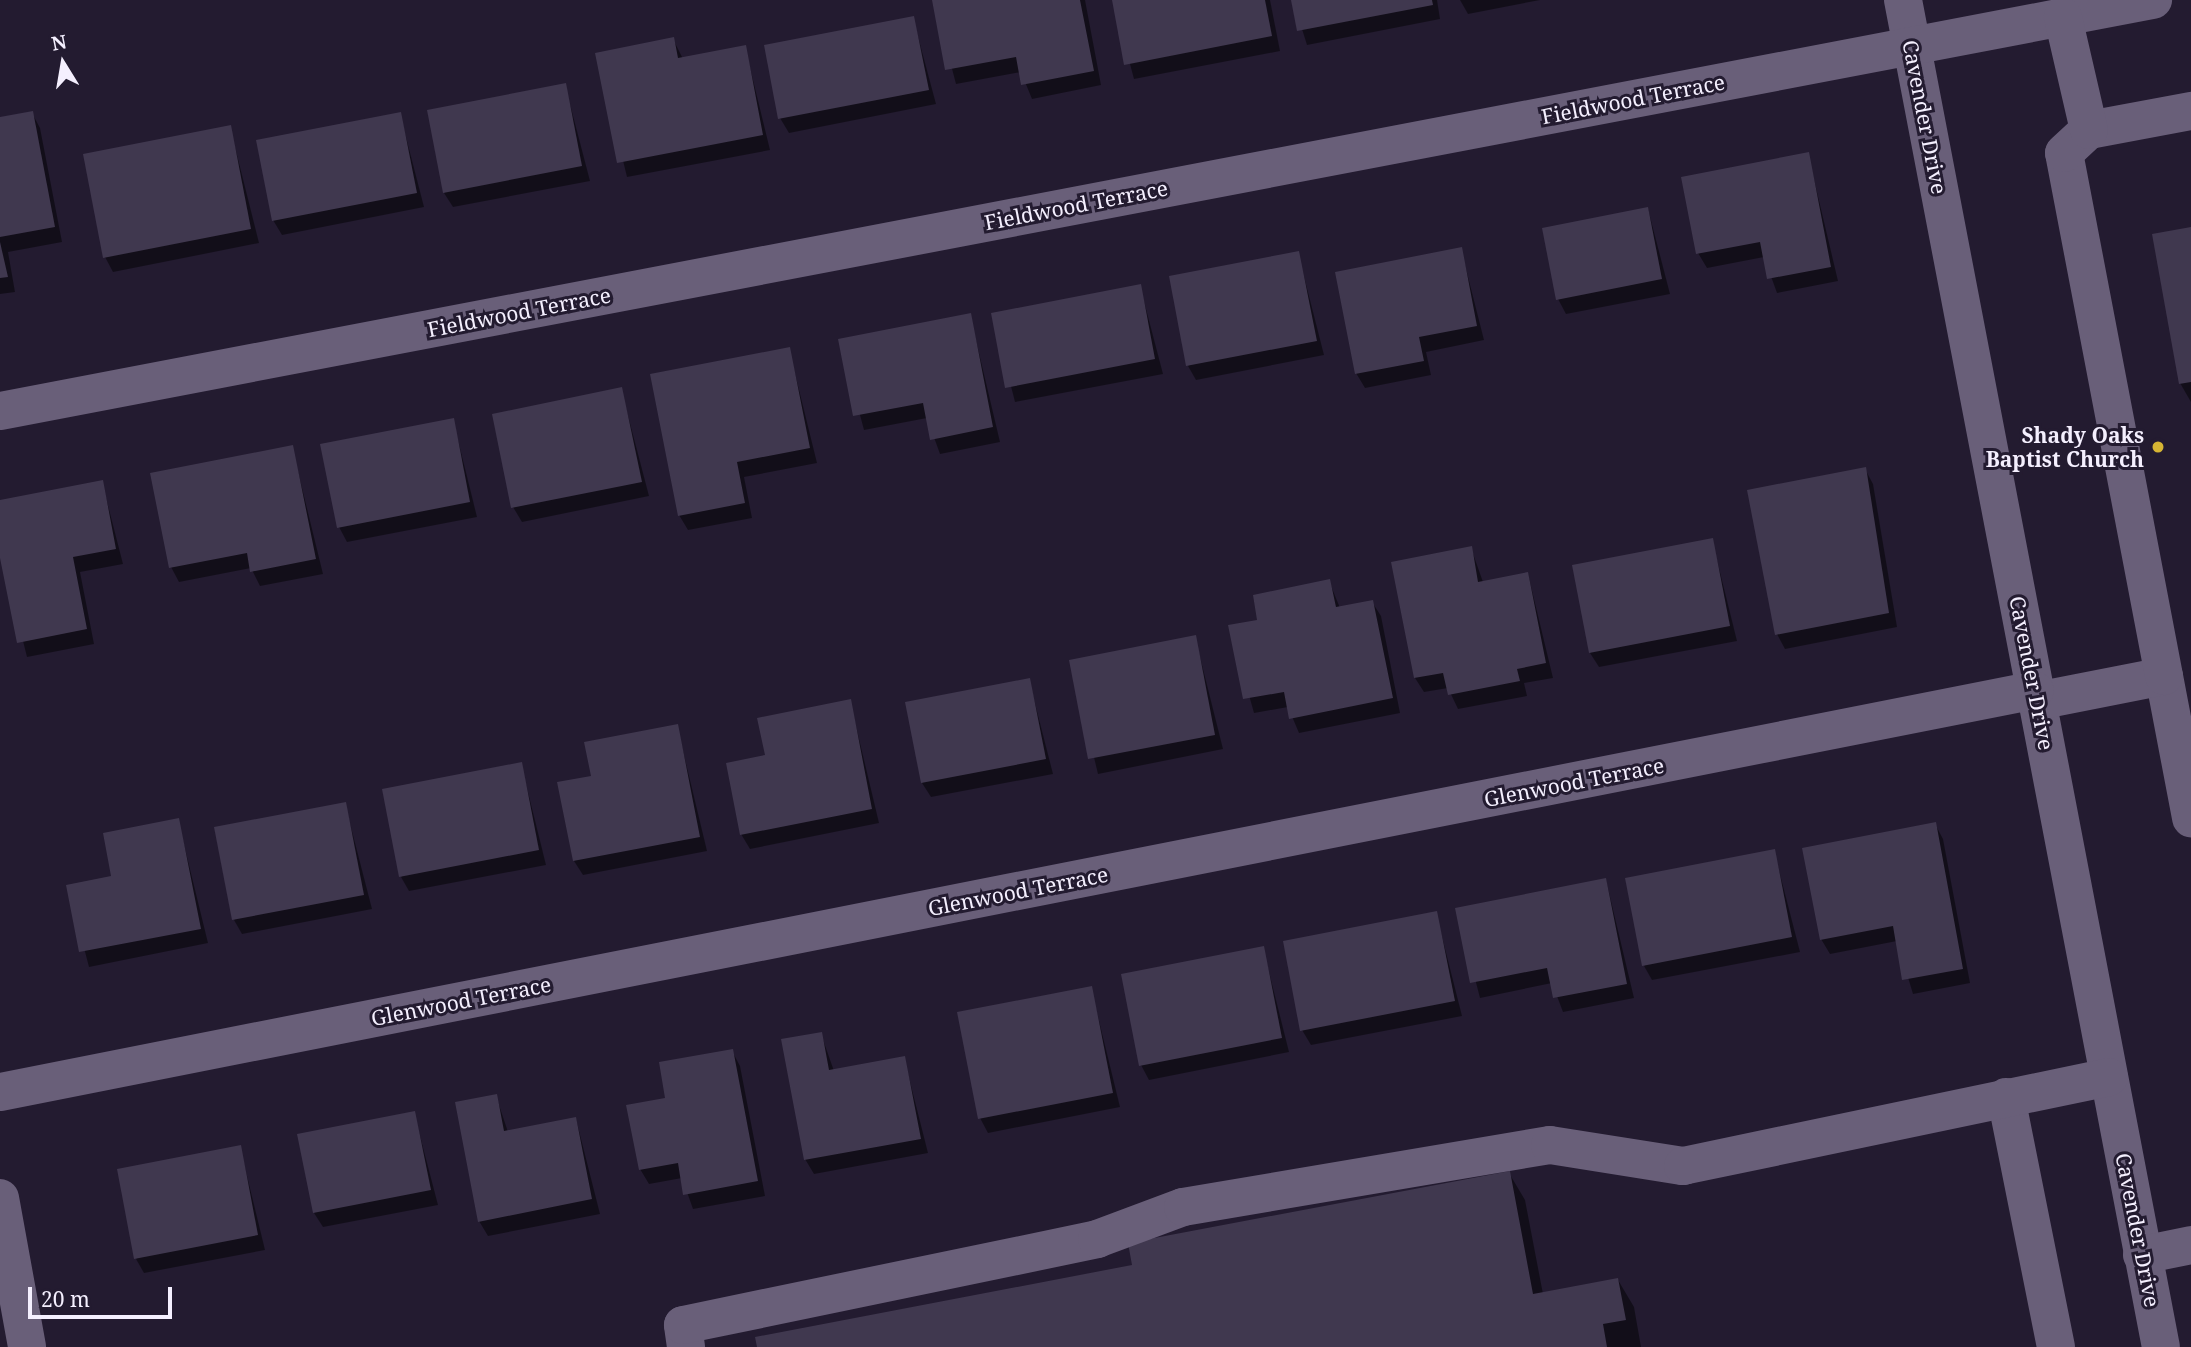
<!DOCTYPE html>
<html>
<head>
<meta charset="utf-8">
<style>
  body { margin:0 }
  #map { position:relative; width:2191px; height:1347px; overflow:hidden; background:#231b30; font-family:"Noto Serif",serif }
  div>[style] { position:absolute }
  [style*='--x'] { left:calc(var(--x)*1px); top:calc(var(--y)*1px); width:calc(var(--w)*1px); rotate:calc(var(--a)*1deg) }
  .shadow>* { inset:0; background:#0007 }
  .building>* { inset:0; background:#40384f }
  .minor>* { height:38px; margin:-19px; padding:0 19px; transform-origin:19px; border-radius:19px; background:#695f79 }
  .dots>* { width:19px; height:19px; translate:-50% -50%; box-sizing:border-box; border:4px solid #231b30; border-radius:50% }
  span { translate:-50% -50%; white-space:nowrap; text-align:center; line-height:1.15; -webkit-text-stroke:6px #231b30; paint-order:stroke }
  .street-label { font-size:21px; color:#f4effe }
  .poi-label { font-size:21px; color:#f4effe; font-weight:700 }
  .right { translate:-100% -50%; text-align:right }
  .north { position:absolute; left:28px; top:28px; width:70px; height:70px; -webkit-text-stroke:5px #231b30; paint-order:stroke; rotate:349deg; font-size:19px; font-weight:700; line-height:28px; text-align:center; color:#f4effe }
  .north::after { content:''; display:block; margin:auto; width:24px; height:32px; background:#f4effe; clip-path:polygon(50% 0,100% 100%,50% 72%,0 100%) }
  .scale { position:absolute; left:28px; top:1287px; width:144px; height:32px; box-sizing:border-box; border:4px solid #f4effe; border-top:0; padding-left:9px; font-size:21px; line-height:24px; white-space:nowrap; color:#f4effe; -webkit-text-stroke:5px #231b30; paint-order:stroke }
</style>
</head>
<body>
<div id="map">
  <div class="shadow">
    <i style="clip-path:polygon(934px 0,1085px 0,1101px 85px,1032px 99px,1021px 72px,956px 84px)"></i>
    <i style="clip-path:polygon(1113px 0,1270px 0,1280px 51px,1134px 79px)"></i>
    <i style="clip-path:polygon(1293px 0,1437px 0,1440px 19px,1307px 45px)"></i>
    <i style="clip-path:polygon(1460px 0,1540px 0,1468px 14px)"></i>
    <i style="clip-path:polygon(913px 18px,936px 104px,789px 133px,780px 118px)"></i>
    <i style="clip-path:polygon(673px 39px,683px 59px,745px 47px,770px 150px,627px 177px,597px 54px)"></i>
    <i style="clip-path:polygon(565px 85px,590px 181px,453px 207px,444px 193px)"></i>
    <i style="clip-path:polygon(32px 113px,40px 128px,62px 242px,8px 252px,15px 292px,0 294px,0 119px)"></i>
    <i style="clip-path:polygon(400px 114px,424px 207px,282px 235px,273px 220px)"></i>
    <i style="clip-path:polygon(230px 127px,259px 243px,113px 272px,105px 257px)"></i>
    <i style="clip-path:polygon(1808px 154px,1838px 281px,1777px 293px,1764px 257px,1707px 268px,1698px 253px)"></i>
    <i style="clip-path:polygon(1648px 209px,1670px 294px,1566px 314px,1558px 299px)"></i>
    <i style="clip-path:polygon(2191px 229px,2191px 402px,2180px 383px)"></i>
    <i style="clip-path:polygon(1461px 249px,1484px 340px,1426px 352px,1431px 375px,1365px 388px,1356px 373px)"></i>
    <i style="clip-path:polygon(1298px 253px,1324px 355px,1196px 380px,1188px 366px)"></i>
    <i style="clip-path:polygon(1140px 286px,1163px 374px,1015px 402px,993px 315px)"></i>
    <i style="clip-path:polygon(970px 315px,1000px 442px,940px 454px,927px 418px,864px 430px,840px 340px)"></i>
    <i style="clip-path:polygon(789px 349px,817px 463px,744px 477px,752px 518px,688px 530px,679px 515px)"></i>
    <i style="clip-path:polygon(621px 389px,649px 496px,522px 522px,513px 507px)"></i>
    <i style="clip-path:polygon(453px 420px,477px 517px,347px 542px,339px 527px)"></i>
    <i style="clip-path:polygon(292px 447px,323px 574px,260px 586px,251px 568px,179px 582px,171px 567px)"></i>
    <i style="clip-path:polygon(1865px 469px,1873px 484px,1897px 627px,1785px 649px,1777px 634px)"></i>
    <i style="clip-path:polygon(102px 482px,123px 564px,80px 572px,94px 644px,27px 657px,0 549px,0 502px)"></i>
    <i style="clip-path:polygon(1712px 540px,1737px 641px,1599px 667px,1590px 653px)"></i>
    <i style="clip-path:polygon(1471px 548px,1483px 582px,1528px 574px,1553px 678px,1524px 683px,1527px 696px,1458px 709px,1448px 688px,1424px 692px,1415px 678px,1393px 564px)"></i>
    <i style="clip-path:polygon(1329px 581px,1340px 608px,1372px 602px,1381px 616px,1400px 713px,1299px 733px,1288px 707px,1254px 713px,1230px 627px,1259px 621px)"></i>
    <i style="clip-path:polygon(1195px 637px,1223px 749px,1098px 774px,1071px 661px)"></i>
    <i style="clip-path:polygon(1029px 680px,1053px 774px,931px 797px,922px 783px)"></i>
    <i style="clip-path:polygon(850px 701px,879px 823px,750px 849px,741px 834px,767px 757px)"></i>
    <i style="clip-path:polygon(677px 726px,707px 851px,583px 875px,574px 861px)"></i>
    <i style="clip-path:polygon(521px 764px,546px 865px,409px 891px,401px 877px)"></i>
    <i style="clip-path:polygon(345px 804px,372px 909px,242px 934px,234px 920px)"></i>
    <i style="clip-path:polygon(178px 820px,208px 943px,89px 967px,68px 887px,113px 878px)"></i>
    <i style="clip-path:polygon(1935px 824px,1943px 839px,1970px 983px,1913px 994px,1897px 941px,1830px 954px,1821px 939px)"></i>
    <i style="clip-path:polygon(1774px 851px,1800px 952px,1652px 980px,1644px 966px)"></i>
    <i style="clip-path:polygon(1606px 880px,1634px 998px,1563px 1012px,1552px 983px,1480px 998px,1457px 909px)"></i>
    <i style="clip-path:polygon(1436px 913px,1462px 1016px,1311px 1045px,1302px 1030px)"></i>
    <i style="clip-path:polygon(1263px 948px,1289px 1052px,1149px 1080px,1141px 1065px)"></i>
    <i style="clip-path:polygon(1091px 988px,1120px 1107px,988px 1133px,980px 1118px)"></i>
    <i style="clip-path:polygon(821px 1034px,834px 1071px,904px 1058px,928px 1153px,814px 1174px,805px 1159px)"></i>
    <i style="clip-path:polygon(732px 1051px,740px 1066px,765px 1196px,693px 1209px,682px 1178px,649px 1184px,640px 1169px,667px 1099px)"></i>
    <i style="clip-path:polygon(496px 1096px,508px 1132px,576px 1119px,600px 1214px,488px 1236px,479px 1221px)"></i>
    <i style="clip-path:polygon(414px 1113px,438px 1205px,323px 1227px,314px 1213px)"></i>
    <i style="clip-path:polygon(240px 1147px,265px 1250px,144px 1273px,136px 1259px)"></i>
    <i style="clip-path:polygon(1509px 1173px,1525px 1200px,1543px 1294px,1618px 1280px,1634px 1307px,1641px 1347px,759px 1347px,1134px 1267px)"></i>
  </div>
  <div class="building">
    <i style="clip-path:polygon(932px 0,1080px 0,1094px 71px,1021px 85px,1016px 57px,945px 70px)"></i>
    <i style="clip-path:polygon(1112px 0,1265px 0,1272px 36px,1124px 65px)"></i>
    <i style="clip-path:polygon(1291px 0,1432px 0,1433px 5px,1297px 31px)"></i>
    <i style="clip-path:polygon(914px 16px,929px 90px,778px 119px,764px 45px)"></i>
    <i style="clip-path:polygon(674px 37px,678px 58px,746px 45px,763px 135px,617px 163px,595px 53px)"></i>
    <i style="clip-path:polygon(566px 83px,582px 166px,443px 193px,427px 110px)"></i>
    <i style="clip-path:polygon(33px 111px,55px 227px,0 237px,0 117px)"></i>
    <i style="clip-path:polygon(401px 112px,417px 193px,272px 221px,256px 140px)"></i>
    <i style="clip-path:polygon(231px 125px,251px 229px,103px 258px,83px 154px)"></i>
    <i style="clip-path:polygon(1809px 152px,1831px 267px,1767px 279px,1760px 242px,1696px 254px,1681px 177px)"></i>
    <i style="clip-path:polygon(1648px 207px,1662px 279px,1556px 300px,1542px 228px)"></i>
    <i style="clip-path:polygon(2191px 227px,2191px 382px,2179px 384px,2152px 234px)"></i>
    <i style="clip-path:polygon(0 242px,8px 277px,0 278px)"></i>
    <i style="clip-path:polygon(1462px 247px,1477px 326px,1419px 337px,1424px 361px,1355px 374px,1335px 272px)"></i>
    <i style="clip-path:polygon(1299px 251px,1317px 341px,1186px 366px,1169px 276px)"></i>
    <i style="clip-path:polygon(1141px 284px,1155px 359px,1005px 388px,991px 313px)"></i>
    <i style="clip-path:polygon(971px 313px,993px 427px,930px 440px,923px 403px,853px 416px,838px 339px)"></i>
    <i style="clip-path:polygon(790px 347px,810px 448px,737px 462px,745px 503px,678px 516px,650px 374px)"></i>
    <i style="clip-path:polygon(622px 387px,642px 482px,511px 508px,492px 414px)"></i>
    <i style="clip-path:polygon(454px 418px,470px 502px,337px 528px,320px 444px)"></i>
    <i style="clip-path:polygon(293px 445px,316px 559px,250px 572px,247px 553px,169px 568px,150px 473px)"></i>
    <i style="clip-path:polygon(1866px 467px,1889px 613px,1775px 635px,1747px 490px)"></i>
    <i style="clip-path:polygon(103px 480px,116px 549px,73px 557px,87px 629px,17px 643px,0 558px,0 500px)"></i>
    <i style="clip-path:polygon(1713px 538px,1730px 626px,1589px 653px,1572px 565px)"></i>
    <i style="clip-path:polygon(1472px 546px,1478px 582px,1528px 572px,1546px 663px,1517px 669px,1520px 681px,1448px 695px,1443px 673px,1414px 678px,1391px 562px)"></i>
    <i style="clip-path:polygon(1330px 579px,1336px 607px,1373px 600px,1393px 698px,1289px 719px,1284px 692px,1243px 699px,1228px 625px,1257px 620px,1253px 595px)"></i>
    <i style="clip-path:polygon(1196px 635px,1215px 735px,1088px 759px,1069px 660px)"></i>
    <i style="clip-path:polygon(1030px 678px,1046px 759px,921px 783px,905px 702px)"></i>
    <i style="clip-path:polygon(851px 699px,872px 809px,740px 835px,726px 763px,765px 755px,757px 718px)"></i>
    <i style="clip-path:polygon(678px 724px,700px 837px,573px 861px,557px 782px,591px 776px,584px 742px)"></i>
    <i style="clip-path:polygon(522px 762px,539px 850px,399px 877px,382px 789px)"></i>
    <i style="clip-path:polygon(346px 802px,364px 895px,232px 920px,214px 827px)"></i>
    <i style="clip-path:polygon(179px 818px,201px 929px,79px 952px,66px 885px,111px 876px,103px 833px)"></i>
    <i style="clip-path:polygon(1936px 822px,1963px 969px,1902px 980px,1893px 926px,1820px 940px,1802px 848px)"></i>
    <i style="clip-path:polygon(1775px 849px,1792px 937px,1642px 966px,1625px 878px)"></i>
    <i style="clip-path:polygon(1606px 878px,1627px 984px,1553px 998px,1547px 968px,1470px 983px,1455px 908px)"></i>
    <i style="clip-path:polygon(1437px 911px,1455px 1001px,1300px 1031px,1283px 941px)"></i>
    <i style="clip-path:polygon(1264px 946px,1282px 1038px,1139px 1066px,1121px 974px)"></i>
    <i style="clip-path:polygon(1092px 986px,1113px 1093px,978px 1119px,957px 1012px)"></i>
    <i style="clip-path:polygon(822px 1032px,829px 1070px,905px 1056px,921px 1139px,804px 1160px,781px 1039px)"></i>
    <i style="clip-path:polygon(733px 1049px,758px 1181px,683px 1195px,678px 1163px,639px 1170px,626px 1105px,665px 1098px,659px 1062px)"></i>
    <i style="clip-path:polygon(497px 1094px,504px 1131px,576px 1117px,592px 1199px,478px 1222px,455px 1102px)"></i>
    <i style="clip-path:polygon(415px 1111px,431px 1190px,313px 1213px,297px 1134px)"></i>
    <i style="clip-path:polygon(241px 1145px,258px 1235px,134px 1259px,117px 1169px)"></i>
    <i style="clip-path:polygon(1510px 1171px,1533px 1294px,1618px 1278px,1626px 1320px,1603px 1324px,1607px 1347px,757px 1347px,755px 1337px,1132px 1265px,1128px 1243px)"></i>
  </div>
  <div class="minor">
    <i style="--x:1903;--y:0;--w:1371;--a:79.16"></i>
    <i style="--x:2089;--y:130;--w:104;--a:-10.6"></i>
    <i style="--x:0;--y:411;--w:2192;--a:-10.81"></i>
    <i style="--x:2164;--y:676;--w:145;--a:79.2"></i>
    <i style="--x:2037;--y:701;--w:129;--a:-11.1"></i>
    <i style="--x:2164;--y:676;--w:532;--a:-100.82"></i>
    <i style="--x:2064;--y:153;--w:34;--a:-43"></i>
    <i style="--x:2089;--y:130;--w:116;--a:-103"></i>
    <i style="--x:0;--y:1092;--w:2074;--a:-11.17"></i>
    <i style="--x:2006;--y:1097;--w:255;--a:78.7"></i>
    <i style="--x:0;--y:1198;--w:151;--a:79.7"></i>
    <i style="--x:2142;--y:1255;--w:50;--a:-11.5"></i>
    <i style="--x:686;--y:1347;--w:22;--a:-98"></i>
    <i style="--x:683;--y:1325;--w:423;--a:-11.7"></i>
    <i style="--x:1097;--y:1239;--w:92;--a:-20.4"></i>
    <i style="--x:1183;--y:1207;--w:372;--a:-9.6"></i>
    <i style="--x:1550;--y:1145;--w:135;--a:9"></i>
    <i style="--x:1683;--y:1166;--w:435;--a:-11.8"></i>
  </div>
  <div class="dots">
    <i style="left:2158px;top:447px;background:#d6b534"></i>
  </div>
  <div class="street-label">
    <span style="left:1633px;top:99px;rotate:-11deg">Fieldwood Terrace</span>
    <span style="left:1925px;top:117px;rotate:79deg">Cavender Drive</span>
    <span style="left:1076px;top:205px;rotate:-11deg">Fieldwood Terrace</span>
    <span style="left:519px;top:312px;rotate:-11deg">Fieldwood Terrace</span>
    <span style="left:2032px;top:673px;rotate:79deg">Cavender Drive</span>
    <span style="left:1574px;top:782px;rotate:-11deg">Glenwood Terrace</span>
    <span style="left:1018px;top:891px;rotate:-11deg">Glenwood Terrace</span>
    <span style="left:461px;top:1001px;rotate:-11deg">Glenwood Terrace</span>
    <span style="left:2138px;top:1230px;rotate:79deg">Cavender Drive</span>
  </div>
  <div class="poi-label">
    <span class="right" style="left:2144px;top:447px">Shady Oaks<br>Baptist Church</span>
  </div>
  <div class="north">N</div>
  <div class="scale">20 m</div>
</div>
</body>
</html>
